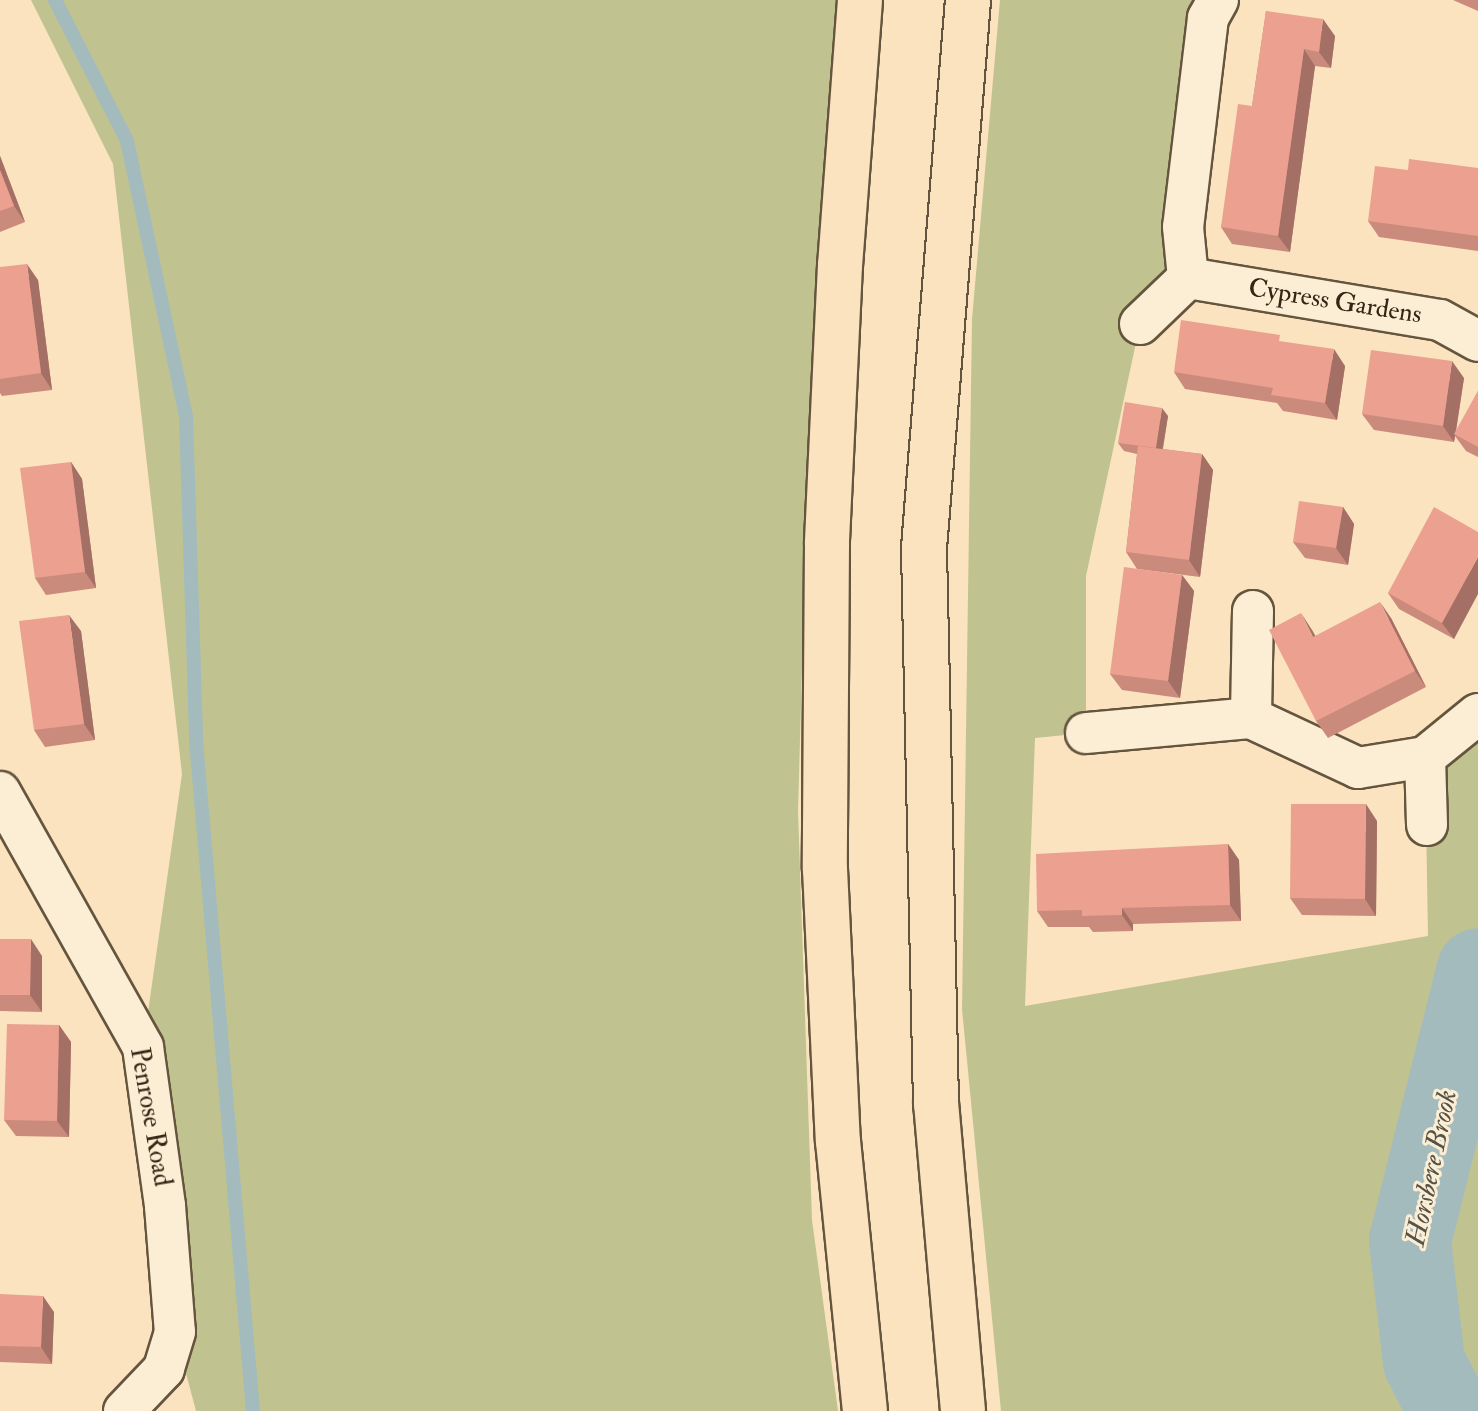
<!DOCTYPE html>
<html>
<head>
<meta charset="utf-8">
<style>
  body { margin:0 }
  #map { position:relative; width:1478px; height:1411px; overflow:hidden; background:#fae3be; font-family:"IM FELL Double Pica",serif }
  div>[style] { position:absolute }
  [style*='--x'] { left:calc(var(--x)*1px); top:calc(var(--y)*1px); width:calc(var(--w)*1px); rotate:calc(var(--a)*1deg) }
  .green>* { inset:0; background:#c0c390 }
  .stream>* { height:14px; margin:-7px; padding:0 7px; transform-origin:7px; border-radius:7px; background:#a4bbbd }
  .river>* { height:82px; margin:-41px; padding:0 41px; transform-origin:41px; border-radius:41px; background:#a4bbbd }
  .roads { filter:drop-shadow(2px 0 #65553e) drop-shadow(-2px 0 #65553e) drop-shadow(0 2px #65553e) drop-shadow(0 -2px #65553e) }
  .street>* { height:40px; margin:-20px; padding:0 20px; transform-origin:20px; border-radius:20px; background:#fcedd5 }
  .highway>* { height:44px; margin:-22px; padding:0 22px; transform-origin:22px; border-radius:22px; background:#fae3be }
  .wall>* { inset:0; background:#ca8a7c }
  .shaded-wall>* { inset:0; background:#a47065 }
  .building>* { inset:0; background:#eba090 }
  span { translate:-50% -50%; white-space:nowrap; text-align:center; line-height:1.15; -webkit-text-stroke:6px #fcedd5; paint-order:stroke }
  .street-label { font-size:26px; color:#332614 }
  .water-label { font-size:28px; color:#555347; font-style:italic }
</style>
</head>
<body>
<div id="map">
  <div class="green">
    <i style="clip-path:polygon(31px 0,839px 0,807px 491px,798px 811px,812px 1220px,838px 1411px,196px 1411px,175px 1332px,143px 1047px,182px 774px,113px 164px)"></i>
    <i style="clip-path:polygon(1000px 0,1218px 0,1188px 278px,1140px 324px,1086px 576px,1086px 733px,1035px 738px,1025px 1006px,1428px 936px,1425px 757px,1478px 714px,1478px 1411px,1001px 1411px,962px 1009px,972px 319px)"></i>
  </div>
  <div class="stream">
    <i style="--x:55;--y:0;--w:158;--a:62.9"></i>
    <i style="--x:127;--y:141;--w:282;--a:77.9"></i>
    <i style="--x:186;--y:417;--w:324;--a:88.2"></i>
    <i style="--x:196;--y:741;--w:672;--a:85.14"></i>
  </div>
  <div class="river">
    <i style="--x:1449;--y:1411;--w:55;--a:-117"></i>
    <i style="--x:1424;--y:1362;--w:122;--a:-96.6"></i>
    <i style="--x:1410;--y:1241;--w:280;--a:-76"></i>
  </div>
  <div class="roads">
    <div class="street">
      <i style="--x:1218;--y:0;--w:21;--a:119"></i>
      <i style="--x:1208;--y:18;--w:210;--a:96.8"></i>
      <i style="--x:1183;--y:227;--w:51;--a:84.4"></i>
      <i style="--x:1188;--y:278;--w:255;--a:9.5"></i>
      <i style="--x:1440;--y:320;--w:43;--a:28.9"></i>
      <i style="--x:1140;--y:324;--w:66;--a:-43.8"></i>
      <i style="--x:1253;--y:611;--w:107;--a:91.1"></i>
      <i style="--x:1251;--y:718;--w:118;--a:25"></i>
      <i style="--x:1358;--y:768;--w:68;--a:-9.3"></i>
      <i style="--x:1425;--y:757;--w:68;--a:-39.1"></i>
      <i style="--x:1086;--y:733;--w:166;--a:-5.2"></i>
      <i style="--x:1425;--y:757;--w:68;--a:88.3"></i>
      <i style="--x:0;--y:792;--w:292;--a:60.7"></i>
      <i style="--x:143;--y:1047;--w:161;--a:82.1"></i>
      <i style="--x:165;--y:1206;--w:126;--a:85.5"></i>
      <i style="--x:175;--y:1332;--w:39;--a:107"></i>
      <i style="--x:164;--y:1369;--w:58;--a:133.6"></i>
    </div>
    <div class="highway">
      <i style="--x:860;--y:0;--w:266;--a:94.3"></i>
      <i style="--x:840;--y:265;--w:279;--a:92.7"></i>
      <i style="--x:827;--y:544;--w:325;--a:90.4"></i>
      <i style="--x:825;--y:869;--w:272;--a:87.3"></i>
      <i style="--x:838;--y:1141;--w:271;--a:84.3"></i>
      <i style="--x:963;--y:1411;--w:308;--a:-95"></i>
      <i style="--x:936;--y:1104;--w:556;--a:-91.24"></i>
      <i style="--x:924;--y:548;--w:550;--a:-85.41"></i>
    </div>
  </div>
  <div class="wall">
    <i style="clip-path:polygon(1453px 0,1478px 0,1478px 11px)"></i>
    <i style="clip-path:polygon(1266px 11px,1335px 36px,1331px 68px,1315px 66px,1290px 252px,1232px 244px,1221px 227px,1252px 106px)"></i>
    <i style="clip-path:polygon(0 156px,25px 222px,0 232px)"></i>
    <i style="clip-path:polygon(1478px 168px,1478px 251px,1379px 237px,1368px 221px,1408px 170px)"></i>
    <i style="clip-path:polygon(0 267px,38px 280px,52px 390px,2px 396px,0 393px)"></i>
    <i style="clip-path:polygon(1285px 342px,1345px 366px,1337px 420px,1283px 411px,1277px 403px,1185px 389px,1174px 372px)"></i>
    <i style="clip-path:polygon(1464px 378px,1456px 432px,1478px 391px,1478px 457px,1466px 451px,1455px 436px,1454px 442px,1374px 430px,1362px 414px)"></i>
    <i style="clip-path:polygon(1168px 416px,1163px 449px,1202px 454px,1213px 470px,1200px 577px,1137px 569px,1126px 552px,1137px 454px,1124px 451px,1118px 443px)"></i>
    <i style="clip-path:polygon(71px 462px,82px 479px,96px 588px,46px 595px,35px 578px)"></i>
    <i style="clip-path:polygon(1343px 507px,1354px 524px,1348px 565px,1305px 558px,1293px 542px)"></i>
    <i style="clip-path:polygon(1478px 532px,1454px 639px,1399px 609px,1388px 593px)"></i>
    <i style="clip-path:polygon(1182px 575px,1194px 591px,1180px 698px,1122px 690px,1110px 674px)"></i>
    <i style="clip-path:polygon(1391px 618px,1426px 687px,1328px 738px,1316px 721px,1312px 630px,1315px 636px)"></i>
    <i style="clip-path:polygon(81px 631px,95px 740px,45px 747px,34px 730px)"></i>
    <i style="clip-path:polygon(1377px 821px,1376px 916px,1302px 915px,1290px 898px)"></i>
    <i style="clip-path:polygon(1228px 844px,1239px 860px,1241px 921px,1133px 924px,1133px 931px,1093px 932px,1089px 927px,1048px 927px,1037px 911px)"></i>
    <i style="clip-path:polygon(0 939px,42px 956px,42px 1012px,0 1011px)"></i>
    <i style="clip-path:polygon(59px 1025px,71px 1042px,69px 1137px,16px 1136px,4px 1120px)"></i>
    <i style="clip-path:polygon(0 1294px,54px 1312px,52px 1364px,0 1362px)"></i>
  </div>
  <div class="shaded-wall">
    <i style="clip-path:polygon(1323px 19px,1335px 36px,1331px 68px,1319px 52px)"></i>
    <i style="clip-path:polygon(1304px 49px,1315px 66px,1290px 252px,1278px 236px)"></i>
    <i style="clip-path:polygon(0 156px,25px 222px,14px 206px,0 170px)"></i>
    <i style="clip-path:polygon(27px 264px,38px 280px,52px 390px,41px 373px)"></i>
    <i style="clip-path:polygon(1334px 349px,1345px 366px,1337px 420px,1325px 403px)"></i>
    <i style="clip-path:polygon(1452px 361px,1464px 378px,1454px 442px,1443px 426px)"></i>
    <i style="clip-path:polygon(1162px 408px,1168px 416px,1161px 458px,1155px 450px)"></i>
    <i style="clip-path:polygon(1202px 454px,1213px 470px,1200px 577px,1189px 560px)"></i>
    <i style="clip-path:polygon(71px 462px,82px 479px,96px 588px,85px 572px)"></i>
    <i style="clip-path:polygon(1343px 507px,1354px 524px,1348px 565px,1336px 548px)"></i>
    <i style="clip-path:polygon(1478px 557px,1478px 594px,1454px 639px,1442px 623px)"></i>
    <i style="clip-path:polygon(1182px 575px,1194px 591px,1180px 698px,1168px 681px)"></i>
    <i style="clip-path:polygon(1380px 602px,1391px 618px,1426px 687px,1415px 671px)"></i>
    <i style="clip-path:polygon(1301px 613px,1312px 630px,1325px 653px,1313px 637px)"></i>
    <i style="clip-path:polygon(69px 615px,81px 631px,95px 740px,84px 724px)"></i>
    <i style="clip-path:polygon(1366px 804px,1377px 821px,1376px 916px,1365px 899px)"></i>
    <i style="clip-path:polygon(1228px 844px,1239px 860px,1241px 921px,1230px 905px)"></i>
    <i style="clip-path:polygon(1122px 908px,1133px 924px,1133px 931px,1122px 915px)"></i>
    <i style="clip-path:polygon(31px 939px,42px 956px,42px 1012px,30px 995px)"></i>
    <i style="clip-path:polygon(59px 1025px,71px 1042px,69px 1137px,57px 1121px)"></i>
    <i style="clip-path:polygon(43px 1296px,54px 1312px,52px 1364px,41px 1347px)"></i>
  </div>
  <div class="building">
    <i style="clip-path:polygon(1266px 11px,1323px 19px,1319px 52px,1304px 49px,1278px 236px,1221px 227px,1238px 104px,1252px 106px)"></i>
    <i style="clip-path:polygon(1409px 159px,1478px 168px,1478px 236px,1368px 221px,1375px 166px,1408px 170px)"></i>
    <i style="clip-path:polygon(0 170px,14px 206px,0 211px)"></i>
    <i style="clip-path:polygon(27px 264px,41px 373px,0 379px,0 267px)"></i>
    <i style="clip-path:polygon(1181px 320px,1280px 335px,1279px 341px,1334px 349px,1325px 403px,1271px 395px,1273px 388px,1174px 372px)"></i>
    <i style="clip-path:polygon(1371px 350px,1452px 361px,1443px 426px,1362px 414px)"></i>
    <i style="clip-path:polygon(1478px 391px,1478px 447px,1454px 434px)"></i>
    <i style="clip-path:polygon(1125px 402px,1162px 408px,1156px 448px,1118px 443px)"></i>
    <i style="clip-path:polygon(1138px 446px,1202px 454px,1189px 560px,1126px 552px)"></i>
    <i style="clip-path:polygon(71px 462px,85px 572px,35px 578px,20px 468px)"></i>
    <i style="clip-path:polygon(1299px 501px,1343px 507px,1336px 548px,1293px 542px)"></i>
    <i style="clip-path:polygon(1434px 507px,1478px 532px,1478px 557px,1442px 623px,1388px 593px)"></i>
    <i style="clip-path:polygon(1124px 567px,1182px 575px,1168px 681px,1110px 674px)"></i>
    <i style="clip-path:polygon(1380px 602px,1415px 671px,1316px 721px,1269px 630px,1301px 613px,1313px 637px)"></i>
    <i style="clip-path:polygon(69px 615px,84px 724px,34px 730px,19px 621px)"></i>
    <i style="clip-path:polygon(1291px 804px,1366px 804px,1365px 899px,1290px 898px)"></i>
    <i style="clip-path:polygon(1228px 844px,1230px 905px,1122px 908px,1122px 915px,1082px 916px,1082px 910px,1037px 911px,1036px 854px)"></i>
    <i style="clip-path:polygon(0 939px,31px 939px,30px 995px,0 995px)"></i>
    <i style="clip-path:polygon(7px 1024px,59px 1025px,57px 1121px,4px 1120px)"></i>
    <i style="clip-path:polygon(0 1294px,43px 1296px,41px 1347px,0 1346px)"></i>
  </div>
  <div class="street-label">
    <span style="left:1335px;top:302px;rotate:9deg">Cypress Gardens</span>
    <span style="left:150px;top:1117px;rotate:80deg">Penrose Road</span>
  </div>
  <div class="water-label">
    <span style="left:1432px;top:1168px;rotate:-78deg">Horsbere Brook</span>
  </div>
</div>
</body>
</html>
